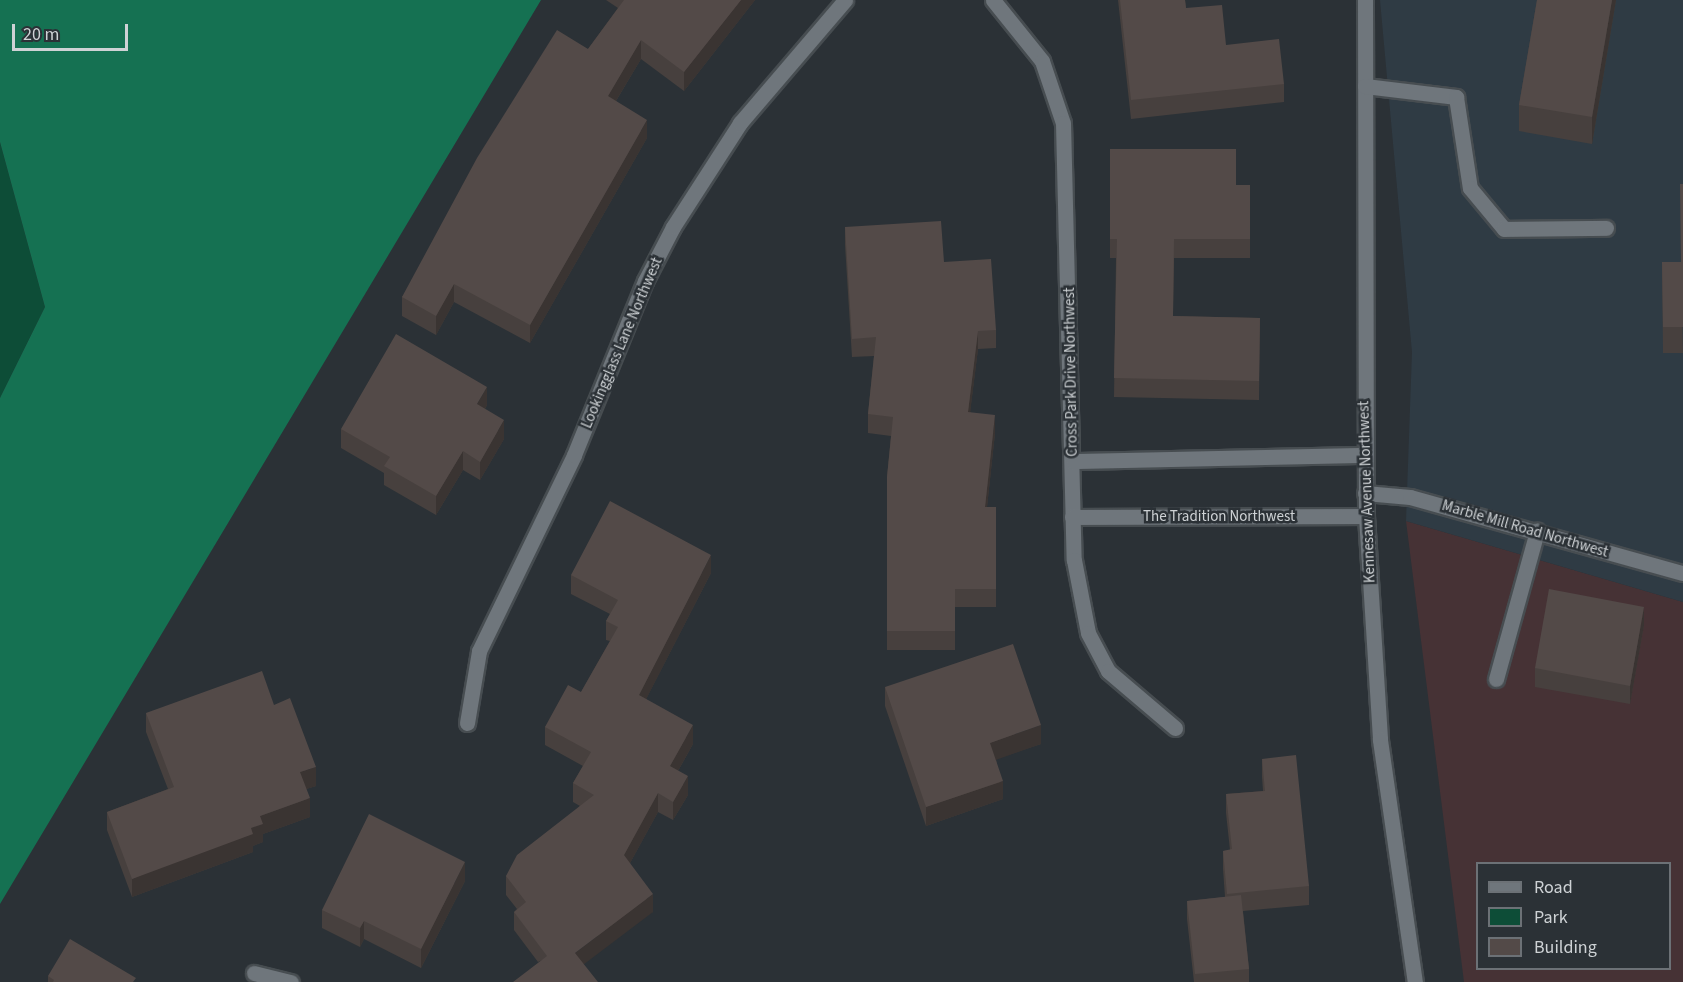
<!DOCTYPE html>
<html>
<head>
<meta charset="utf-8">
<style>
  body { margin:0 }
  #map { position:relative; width:1683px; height:982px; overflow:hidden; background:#2b3136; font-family:"Source Sans 3",sans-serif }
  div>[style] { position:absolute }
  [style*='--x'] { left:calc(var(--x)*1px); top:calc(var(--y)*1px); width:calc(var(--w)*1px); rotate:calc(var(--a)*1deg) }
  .commercial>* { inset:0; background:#463235 }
  .built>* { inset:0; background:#2f3b44 }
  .green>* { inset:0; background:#0d4d37 }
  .forest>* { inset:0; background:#157152 }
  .roads { filter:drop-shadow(2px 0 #474d51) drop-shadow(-2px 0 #474d51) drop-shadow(0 2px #474d51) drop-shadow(0 -2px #474d51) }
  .minor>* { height:15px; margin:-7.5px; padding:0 7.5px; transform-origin:7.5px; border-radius:7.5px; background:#6f767c }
  .wall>* { inset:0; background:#47403e }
  .shaded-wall>* { inset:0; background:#3a3432 }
  .building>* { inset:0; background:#534a48 }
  span { translate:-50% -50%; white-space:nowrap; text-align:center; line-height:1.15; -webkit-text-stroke:5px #2b3136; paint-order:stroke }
  .street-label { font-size:15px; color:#ced2d5 }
  .legend { position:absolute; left:1476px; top:862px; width:195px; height:108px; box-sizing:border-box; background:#2b3136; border:2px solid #6c7176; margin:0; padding:8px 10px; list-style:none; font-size:18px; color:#ced2d5 }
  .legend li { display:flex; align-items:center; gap:12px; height:30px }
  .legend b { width:30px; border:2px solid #6c7176 }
  .scale { position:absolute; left:12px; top:24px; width:116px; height:27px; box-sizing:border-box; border:3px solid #ced2d5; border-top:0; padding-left:8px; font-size:18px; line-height:21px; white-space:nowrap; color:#ced2d5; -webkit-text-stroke:4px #2b3136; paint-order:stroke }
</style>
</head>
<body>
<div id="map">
  <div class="commercial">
    <i style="clip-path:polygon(evenodd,1406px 521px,1683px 602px,1683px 982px,1464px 982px,1406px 521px,1478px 864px,1670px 864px,1670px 968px,1478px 968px,1478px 864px)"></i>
  </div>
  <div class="built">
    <i style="clip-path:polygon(1380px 0,1683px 0,1683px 602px,1406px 521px,1412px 352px)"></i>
  </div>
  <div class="green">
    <i style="clip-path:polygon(0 142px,45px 307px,0 398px)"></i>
  </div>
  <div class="forest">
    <i style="clip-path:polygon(0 0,541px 0,0 904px,0 398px,45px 307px,0 142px)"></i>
  </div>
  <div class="roads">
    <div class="minor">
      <i style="--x:993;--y:0;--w:78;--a:51.2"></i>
      <i style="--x:1042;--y:61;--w:65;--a:71.3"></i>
      <i style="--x:1063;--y:123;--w:437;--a:88.6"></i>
      <i style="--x:1074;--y:560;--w:74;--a:79.1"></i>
      <i style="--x:1088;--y:633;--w:43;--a:62.2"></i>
      <i style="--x:1108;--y:671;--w:88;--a:40.4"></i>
      <i style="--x:1365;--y:0;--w:516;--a:89.89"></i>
      <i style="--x:1366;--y:516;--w:224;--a:86.4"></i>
      <i style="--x:1380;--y:740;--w:245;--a:81.8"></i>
      <i style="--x:1365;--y:86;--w:92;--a:6.9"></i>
      <i style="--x:1456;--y:97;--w:92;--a:81.3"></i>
      <i style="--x:1470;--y:188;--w:53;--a:50.3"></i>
      <i style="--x:1504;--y:229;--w:102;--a:-0.6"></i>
      <i style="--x:1073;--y:461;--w:290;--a:-1.2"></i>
      <i style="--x:1365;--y:493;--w:45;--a:5.1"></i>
      <i style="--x:1410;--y:497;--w:283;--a:15.6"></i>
      <i style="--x:1072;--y:517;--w:294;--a:-0.2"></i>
      <i style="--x:1496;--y:679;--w:154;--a:-74.5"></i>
      <i style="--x:467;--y:723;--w:73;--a:-80.5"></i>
      <i style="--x:479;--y:651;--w:218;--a:-64.1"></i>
      <i style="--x:574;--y:455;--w:188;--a:-67.8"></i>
      <i style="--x:645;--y:281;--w:61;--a:-62.6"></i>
      <i style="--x:673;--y:227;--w:124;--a:-57.2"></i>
      <i style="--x:740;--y:123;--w:162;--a:-49.5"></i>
      <i style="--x:254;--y:973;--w:38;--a:14"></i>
    </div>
  </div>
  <div class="wall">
    <i style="clip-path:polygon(606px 0,755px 0,684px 91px,641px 59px,616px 101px,647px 138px,530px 343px,454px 302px,436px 335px,402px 316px,402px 297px,588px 49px,618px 8px)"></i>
    <i style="clip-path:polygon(1118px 0,1185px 0,1186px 8px,1226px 45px,1284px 84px,1284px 102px,1131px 119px)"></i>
    <i style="clip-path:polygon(1537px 0,1616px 0,1592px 144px,1519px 131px,1519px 105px)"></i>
    <i style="clip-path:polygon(1110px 149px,1236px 185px,1250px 185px,1250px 258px,1174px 258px,1173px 316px,1260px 318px,1259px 400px,1114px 397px,1116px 258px,1110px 258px)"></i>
    <i style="clip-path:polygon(1680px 184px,1683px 353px,1663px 353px,1662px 262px,1681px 262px)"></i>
    <i style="clip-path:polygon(845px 227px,944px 262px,996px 330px,996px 348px,978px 349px,970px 412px,995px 433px,987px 507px,996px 507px,996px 607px,955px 607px,955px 650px,887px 650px,887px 477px,891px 436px,868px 433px,868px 414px,874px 356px,852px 357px,845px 245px)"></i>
    <i style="clip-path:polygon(487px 405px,485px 409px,504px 439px,480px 480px,463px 470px,436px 515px,384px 485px,384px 473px,341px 448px,341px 429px)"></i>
    <i style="clip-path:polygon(711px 573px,646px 699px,693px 744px,678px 771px,688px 795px,673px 820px,658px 812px,630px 863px,653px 912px,538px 962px,514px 930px,514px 912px,517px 909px,506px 895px,506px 876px,580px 806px,573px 802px,573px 783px,583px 766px,545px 745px,545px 727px,581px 692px,610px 641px,606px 640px,606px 621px,610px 614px,571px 594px,571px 575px)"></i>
    <i style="clip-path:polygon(1644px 625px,1630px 704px,1535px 687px,1535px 668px)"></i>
    <i style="clip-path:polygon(885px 687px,1041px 744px,996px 759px,1003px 799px,926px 826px,885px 706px)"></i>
    <i style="clip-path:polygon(274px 705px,316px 786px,306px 789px,310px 817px,263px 834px,263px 842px,253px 846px,253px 852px,132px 897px,107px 830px,107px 812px,168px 789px,146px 732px,146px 713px)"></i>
    <i style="clip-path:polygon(1262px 759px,1309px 886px,1309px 905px,1243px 911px,1249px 969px,1249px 982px,1194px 982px,1187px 919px,1187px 901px,1225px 897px,1223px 869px,1223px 851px,1230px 850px,1226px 813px,1226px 794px,1263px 791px,1262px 777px)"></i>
    <i style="clip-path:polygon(465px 881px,421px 968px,364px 939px,360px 947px,322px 928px,322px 910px)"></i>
    <i style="clip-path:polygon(48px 976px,136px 982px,48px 982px)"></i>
  </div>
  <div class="shaded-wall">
    <i style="clip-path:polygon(741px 0,755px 0,684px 91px,684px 72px)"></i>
    <i style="clip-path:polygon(1612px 0,1616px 0,1592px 144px,1592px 117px)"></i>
    <i style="clip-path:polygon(641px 40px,641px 59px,608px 114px,608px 96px)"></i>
    <i style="clip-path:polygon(647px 120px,647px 138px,530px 343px,530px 325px)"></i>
    <i style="clip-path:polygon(454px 284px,454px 302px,436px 335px,436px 316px)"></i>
    <i style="clip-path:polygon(978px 331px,978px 349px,968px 430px,968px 412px)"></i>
    <i style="clip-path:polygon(487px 387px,487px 405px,477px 423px,477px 404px)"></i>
    <i style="clip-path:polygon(995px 415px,995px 433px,985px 526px,985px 507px)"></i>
    <i style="clip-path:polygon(504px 420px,504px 439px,480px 480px,480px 462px)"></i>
    <i style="clip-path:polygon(463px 451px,463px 470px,436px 515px,436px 496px)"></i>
    <i style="clip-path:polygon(711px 555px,711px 573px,639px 713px,639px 695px)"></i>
    <i style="clip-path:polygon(1644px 607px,1644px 625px,1630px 704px,1630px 686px)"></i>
    <i style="clip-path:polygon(693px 725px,693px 744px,670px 785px,670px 766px)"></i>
    <i style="clip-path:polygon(1041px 725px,1041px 744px,990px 762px,990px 743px)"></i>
    <i style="clip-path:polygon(316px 767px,316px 786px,300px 791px,300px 772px)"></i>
    <i style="clip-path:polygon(688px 776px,688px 795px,673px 820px,673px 802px)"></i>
    <i style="clip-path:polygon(1003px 781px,1003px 799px,926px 826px,926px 807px)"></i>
    <i style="clip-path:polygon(658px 793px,658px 812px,624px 874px,624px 855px)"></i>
    <i style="clip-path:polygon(310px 798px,310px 817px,263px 834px,263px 842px,253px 846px,253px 852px,132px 897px,132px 879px,251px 828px,260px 816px)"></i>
    <i style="clip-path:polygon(465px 862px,465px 881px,421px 968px,421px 949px)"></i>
    <i style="clip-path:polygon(653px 894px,653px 912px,575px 971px,575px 953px)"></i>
    <i style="clip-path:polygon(364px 921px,364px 939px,360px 947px,360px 928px)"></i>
  </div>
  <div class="building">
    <i style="clip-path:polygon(624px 0,741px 0,684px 72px,641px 40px,608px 96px,647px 120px,530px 325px,454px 284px,436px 316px,402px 297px,477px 158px,557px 30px,588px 49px)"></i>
    <i style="clip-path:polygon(1120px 0,1185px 0,1186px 8px,1222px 5px,1226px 45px,1279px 39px,1284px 84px,1131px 100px)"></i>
    <i style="clip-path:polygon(1537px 0,1612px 0,1592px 117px,1519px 105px)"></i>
    <i style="clip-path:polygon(1110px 149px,1236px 149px,1236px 185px,1250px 185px,1250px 239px,1174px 239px,1173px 316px,1260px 318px,1259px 381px,1114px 378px,1117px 239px,1110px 239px)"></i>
    <i style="clip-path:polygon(1680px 184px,1683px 184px,1683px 389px,1683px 327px,1663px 327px,1662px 262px,1681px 262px)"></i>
    <i style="clip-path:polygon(941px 221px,944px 262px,991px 259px,996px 330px,978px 331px,968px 412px,995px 415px,985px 507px,996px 507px,996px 589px,955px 589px,955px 631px,887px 631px,887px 477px,893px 417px,868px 414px,876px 337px,852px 339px,845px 227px)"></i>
    <i style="clip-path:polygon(396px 334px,487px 387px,477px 404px,504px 420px,480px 462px,463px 451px,436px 496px,384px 466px,390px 457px,341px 429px)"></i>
    <i style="clip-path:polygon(610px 501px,711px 555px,639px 695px,693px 725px,670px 766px,688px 776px,673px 802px,658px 793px,624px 855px,653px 894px,575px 953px,598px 982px,513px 982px,547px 956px,514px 912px,526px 902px,506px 876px,517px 855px,594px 795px,573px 783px,591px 752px,545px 727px,568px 685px,581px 692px,618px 627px,606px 621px,618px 600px,571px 575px)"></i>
    <i style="clip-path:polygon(1549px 589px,1644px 607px,1630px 686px,1535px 668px)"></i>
    <i style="clip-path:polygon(1013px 644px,1041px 725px,990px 743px,1003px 781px,926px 807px,885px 687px)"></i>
    <i style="clip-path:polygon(262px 671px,274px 705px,290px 698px,316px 767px,300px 772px,310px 798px,260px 816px,263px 824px,251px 828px,253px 834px,132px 879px,107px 812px,174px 787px,146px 713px)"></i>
    <i style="clip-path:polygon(1296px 755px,1309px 886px,1227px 894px,1223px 851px,1232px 849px,1226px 794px,1265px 791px,1262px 759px)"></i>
    <i style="clip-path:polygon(369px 814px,465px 862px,421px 949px,364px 921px,360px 928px,322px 910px)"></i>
    <i style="clip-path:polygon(1241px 895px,1249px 969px,1195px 974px,1187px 901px)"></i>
    <i style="clip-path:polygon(70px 939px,136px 978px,133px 982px,53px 982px,54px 980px,48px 976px)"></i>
  </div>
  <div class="street-label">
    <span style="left:622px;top:343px;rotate:-67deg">Lookingglass Lane Northwest</span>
    <span style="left:1071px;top:372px;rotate:-91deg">Cross Park Drive Northwest</span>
    <span style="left:1367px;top:492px;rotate:-92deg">Kennesaw Avenue Northwest</span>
    <span style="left:1219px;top:517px">The Tradition Northwest</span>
    <span style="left:1525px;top:529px;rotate:16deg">Marble Mill Road Northwest</span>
  </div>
  <ul class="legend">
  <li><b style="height:8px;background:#6f767c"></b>Road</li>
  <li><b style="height:16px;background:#0d4d37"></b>Park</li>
  <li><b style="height:16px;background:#534a48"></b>Building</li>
  </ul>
  <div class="scale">20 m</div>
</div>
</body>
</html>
